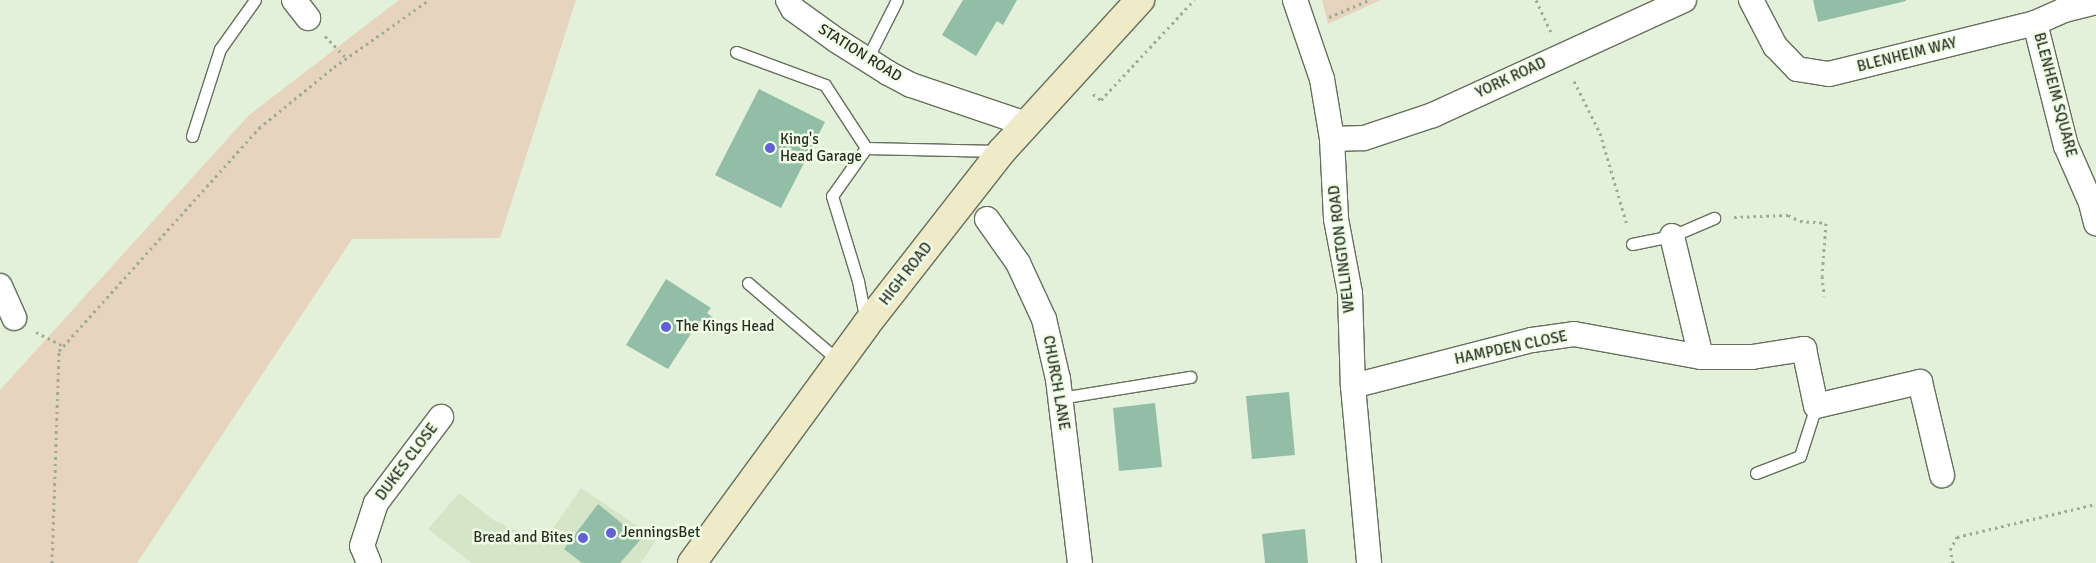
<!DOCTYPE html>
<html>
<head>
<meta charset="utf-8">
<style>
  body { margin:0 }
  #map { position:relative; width:2096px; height:563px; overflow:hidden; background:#e4f1da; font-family:Signika,sans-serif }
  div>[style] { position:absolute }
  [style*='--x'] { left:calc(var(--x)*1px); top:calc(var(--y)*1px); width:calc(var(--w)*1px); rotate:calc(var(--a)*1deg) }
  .built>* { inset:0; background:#d5e6c8 }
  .green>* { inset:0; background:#e6d4bf }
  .building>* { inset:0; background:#92bda6 }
  .path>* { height:3px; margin-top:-1.5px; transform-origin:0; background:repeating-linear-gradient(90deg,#a0aa98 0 2.5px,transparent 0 6.5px) }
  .roads { filter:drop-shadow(1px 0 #65705c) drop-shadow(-1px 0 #65705c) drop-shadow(0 1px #65705c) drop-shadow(0 -1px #65705c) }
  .lane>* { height:11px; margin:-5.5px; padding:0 5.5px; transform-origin:5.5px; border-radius:5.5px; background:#fff }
  .street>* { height:24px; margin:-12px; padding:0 12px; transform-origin:12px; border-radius:12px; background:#fff }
  .secondary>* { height:28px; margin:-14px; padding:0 14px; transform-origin:14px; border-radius:14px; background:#efeac8 }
  .dots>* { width:14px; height:14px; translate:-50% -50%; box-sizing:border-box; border:2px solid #f1fee7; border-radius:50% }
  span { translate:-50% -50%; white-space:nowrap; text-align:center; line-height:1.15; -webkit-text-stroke:5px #f1fee7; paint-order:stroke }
  .street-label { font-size:15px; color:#282d24 }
  .poi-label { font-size:15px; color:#282d24 }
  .left { translate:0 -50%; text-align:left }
  .right { translate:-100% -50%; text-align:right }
</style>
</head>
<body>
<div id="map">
  <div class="built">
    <i style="clip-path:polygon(581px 488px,657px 539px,641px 563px,472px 563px,428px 529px,459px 493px,495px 521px,543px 542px)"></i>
  </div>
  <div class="green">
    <i style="clip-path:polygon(399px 0,576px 0,500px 238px,352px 239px,137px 563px,0 563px,0 390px,249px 115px)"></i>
    <i style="clip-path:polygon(1322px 0,1381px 0,1328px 24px)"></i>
  </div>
  <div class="building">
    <i style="clip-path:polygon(963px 0,1017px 0,1003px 25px,997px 21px,976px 56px,942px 35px)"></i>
    <i style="clip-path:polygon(1813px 0,1906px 0,1906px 1px,1818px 22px)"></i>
    <i style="clip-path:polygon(759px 89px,825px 122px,781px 208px,715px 175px)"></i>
    <i style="clip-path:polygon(666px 279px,711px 308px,707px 313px,720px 323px,714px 331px,699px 321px,668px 369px,626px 345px)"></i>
    <i style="clip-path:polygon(1289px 392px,1295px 455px,1252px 459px,1246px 396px)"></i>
    <i style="clip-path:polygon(1155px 403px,1162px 467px,1119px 471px,1113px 408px)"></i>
    <i style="clip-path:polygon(598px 504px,641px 539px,620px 563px,582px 563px,564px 549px)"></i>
    <i style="clip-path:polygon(1305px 529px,1308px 563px,1265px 563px,1262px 534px)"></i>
  </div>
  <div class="path">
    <i style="--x:1536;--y:0;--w:35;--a:65"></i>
    <i style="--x:1329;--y:17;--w:43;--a:-23"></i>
    <i style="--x:325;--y:36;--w:30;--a:46"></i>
    <i style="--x:1574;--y:81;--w:58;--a:63.4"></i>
    <i style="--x:1600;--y:133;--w:96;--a:73.6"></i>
    <i style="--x:1093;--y:94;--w:10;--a:37"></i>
    <i style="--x:1101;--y:100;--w:137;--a:-47.1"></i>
    <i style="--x:1734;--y:217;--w:54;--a:-2.1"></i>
    <i style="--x:1788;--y:215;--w:13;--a:27"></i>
    <i style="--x:1800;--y:221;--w:26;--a:4"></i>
    <i style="--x:1826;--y:223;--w:53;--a:94.3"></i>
    <i style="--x:1822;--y:276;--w:20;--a:84"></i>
    <i style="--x:36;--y:332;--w:30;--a:27"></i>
    <i style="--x:52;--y:563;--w:212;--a:-88.1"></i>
    <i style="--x:59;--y:351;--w:300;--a:-48.1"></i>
    <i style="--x:259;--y:128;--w:97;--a:-39.1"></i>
    <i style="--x:334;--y:67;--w:116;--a:-35.2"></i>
    <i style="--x:1953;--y:563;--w:13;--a:-103"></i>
    <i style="--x:1950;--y:550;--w:15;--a:-62"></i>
    <i style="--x:1957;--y:537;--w:143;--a:-13.4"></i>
  </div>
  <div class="roads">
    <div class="lane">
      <i style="--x:736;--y:52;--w:95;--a:20.3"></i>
      <i style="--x:825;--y:85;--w:75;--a:56.9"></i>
      <i style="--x:866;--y:61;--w:68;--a:-63.1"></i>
      <i style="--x:192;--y:136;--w:91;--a:-72.2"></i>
      <i style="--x:220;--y:49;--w:60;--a:-54.5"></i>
      <i style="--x:1632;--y:244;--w:41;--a:-11.3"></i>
      <i style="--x:1672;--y:236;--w:46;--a:-23.2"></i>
      <i style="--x:748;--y:283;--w:120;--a:40.6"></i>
      <i style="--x:866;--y:322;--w:42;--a:-101"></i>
      <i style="--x:858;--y:281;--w:89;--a:-107"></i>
      <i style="--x:832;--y:196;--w:59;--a:-54.7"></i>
      <i style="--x:866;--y:148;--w:132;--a:1.3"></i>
      <i style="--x:1060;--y:398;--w:132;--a:-9.2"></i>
      <i style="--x:1756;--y:473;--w:47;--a:-21.1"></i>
      <i style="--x:1800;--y:456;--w:52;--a:-72.3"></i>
    </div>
    <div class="street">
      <i style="--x:294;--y:0;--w:23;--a:52"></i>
      <i style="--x:788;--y:0;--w:10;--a:61"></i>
      <i style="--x:793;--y:9;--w:53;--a:35.8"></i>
      <i style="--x:836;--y:40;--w:62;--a:32.4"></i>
      <i style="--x:888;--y:73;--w:26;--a:28"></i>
      <i style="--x:911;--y:85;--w:121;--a:18.7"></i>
      <i style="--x:1295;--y:0;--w:83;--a:71.1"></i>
      <i style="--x:1322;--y:79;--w:61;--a:80.5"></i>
      <i style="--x:1332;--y:139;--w:80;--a:87.1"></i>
      <i style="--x:1336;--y:219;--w:75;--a:79.3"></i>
      <i style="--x:1350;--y:293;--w:93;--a:88.2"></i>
      <i style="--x:1353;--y:386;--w:178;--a:84.8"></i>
      <i style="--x:1751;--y:0;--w:52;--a:62.4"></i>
      <i style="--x:1775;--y:46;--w:32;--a:46"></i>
      <i style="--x:1797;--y:69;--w:32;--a:9"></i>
      <i style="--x:1829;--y:74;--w:212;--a:-13.9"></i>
      <i style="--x:2035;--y:23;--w:32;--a:-24"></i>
      <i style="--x:2064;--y:10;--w:33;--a:-14"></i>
      <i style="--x:2035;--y:23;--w:127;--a:75.9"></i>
      <i style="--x:2066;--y:146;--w:62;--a:66.3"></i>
      <i style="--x:2091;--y:203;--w:21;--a:76"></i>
      <i style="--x:1332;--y:139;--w:32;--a:-2"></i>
      <i style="--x:1364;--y:138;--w:73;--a:-18.4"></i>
      <i style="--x:1433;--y:115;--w:276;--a:-24.6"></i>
      <i style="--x:987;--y:219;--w:54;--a:54.8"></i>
      <i style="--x:1018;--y:263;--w:62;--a:65.1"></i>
      <i style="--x:1044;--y:319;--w:62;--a:76.9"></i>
      <i style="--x:1058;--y:379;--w:185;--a:83.2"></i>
      <i style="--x:1672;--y:236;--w:124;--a:76.5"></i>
      <i style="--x:0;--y:286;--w:35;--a:66"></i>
      <i style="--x:1353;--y:386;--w:185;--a:-14.4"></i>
      <i style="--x:1532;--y:340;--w:42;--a:-8.1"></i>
      <i style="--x:1574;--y:334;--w:129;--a:10.3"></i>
      <i style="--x:1701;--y:357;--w:51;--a:0"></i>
      <i style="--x:1752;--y:357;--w:53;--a:-8.7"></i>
      <i style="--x:1804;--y:349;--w:58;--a:78.1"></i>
      <i style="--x:1816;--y:406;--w:107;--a:-13"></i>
      <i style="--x:1920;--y:382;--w:96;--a:76.7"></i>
      <i style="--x:369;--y:563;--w:18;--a:-112"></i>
      <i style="--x:362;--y:546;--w:45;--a:-72"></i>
      <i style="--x:376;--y:503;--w:108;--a:-52.9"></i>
    </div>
    <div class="secondary">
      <i style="--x:692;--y:563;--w:295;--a:-53.8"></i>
      <i style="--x:866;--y:325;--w:221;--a:-52"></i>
      <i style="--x:1002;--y:151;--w:205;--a:-47.6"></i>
    </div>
  </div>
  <div class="dots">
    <i style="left:770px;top:148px;background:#6260d8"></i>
    <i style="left:666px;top:327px;background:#6260d8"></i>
    <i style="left:611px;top:533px;background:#6260d8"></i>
    <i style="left:583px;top:538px;background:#6260d8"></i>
  </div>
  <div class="street-label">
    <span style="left:860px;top:53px;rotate:32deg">STATION ROAD</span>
    <span style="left:1907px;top:55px;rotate:-14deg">BLENHEIM WAY</span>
    <span style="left:1511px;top:78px;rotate:-25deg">YORK ROAD</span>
    <span style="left:2055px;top:95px;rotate:75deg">BLENHEIM SQUARE</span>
    <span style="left:1342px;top:249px;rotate:-97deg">WELLINGTON ROAD</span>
    <span style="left:906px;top:274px;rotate:-52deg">HIGH ROAD</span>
    <span style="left:1511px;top:348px;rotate:-12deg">HAMPDEN CLOSE</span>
    <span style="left:1056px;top:383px;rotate:80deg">CHURCH LANE</span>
    <span style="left:407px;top:462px;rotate:-53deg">DUKES CLOSE</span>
  </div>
  <div class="poi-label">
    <span class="left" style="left:780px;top:148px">King's<br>Head Garage</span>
    <span class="left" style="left:676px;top:327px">The Kings Head</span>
    <span class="left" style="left:621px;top:533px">JenningsBet</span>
    <span class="right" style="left:573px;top:538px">Bread and Bites</span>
  </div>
</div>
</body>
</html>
